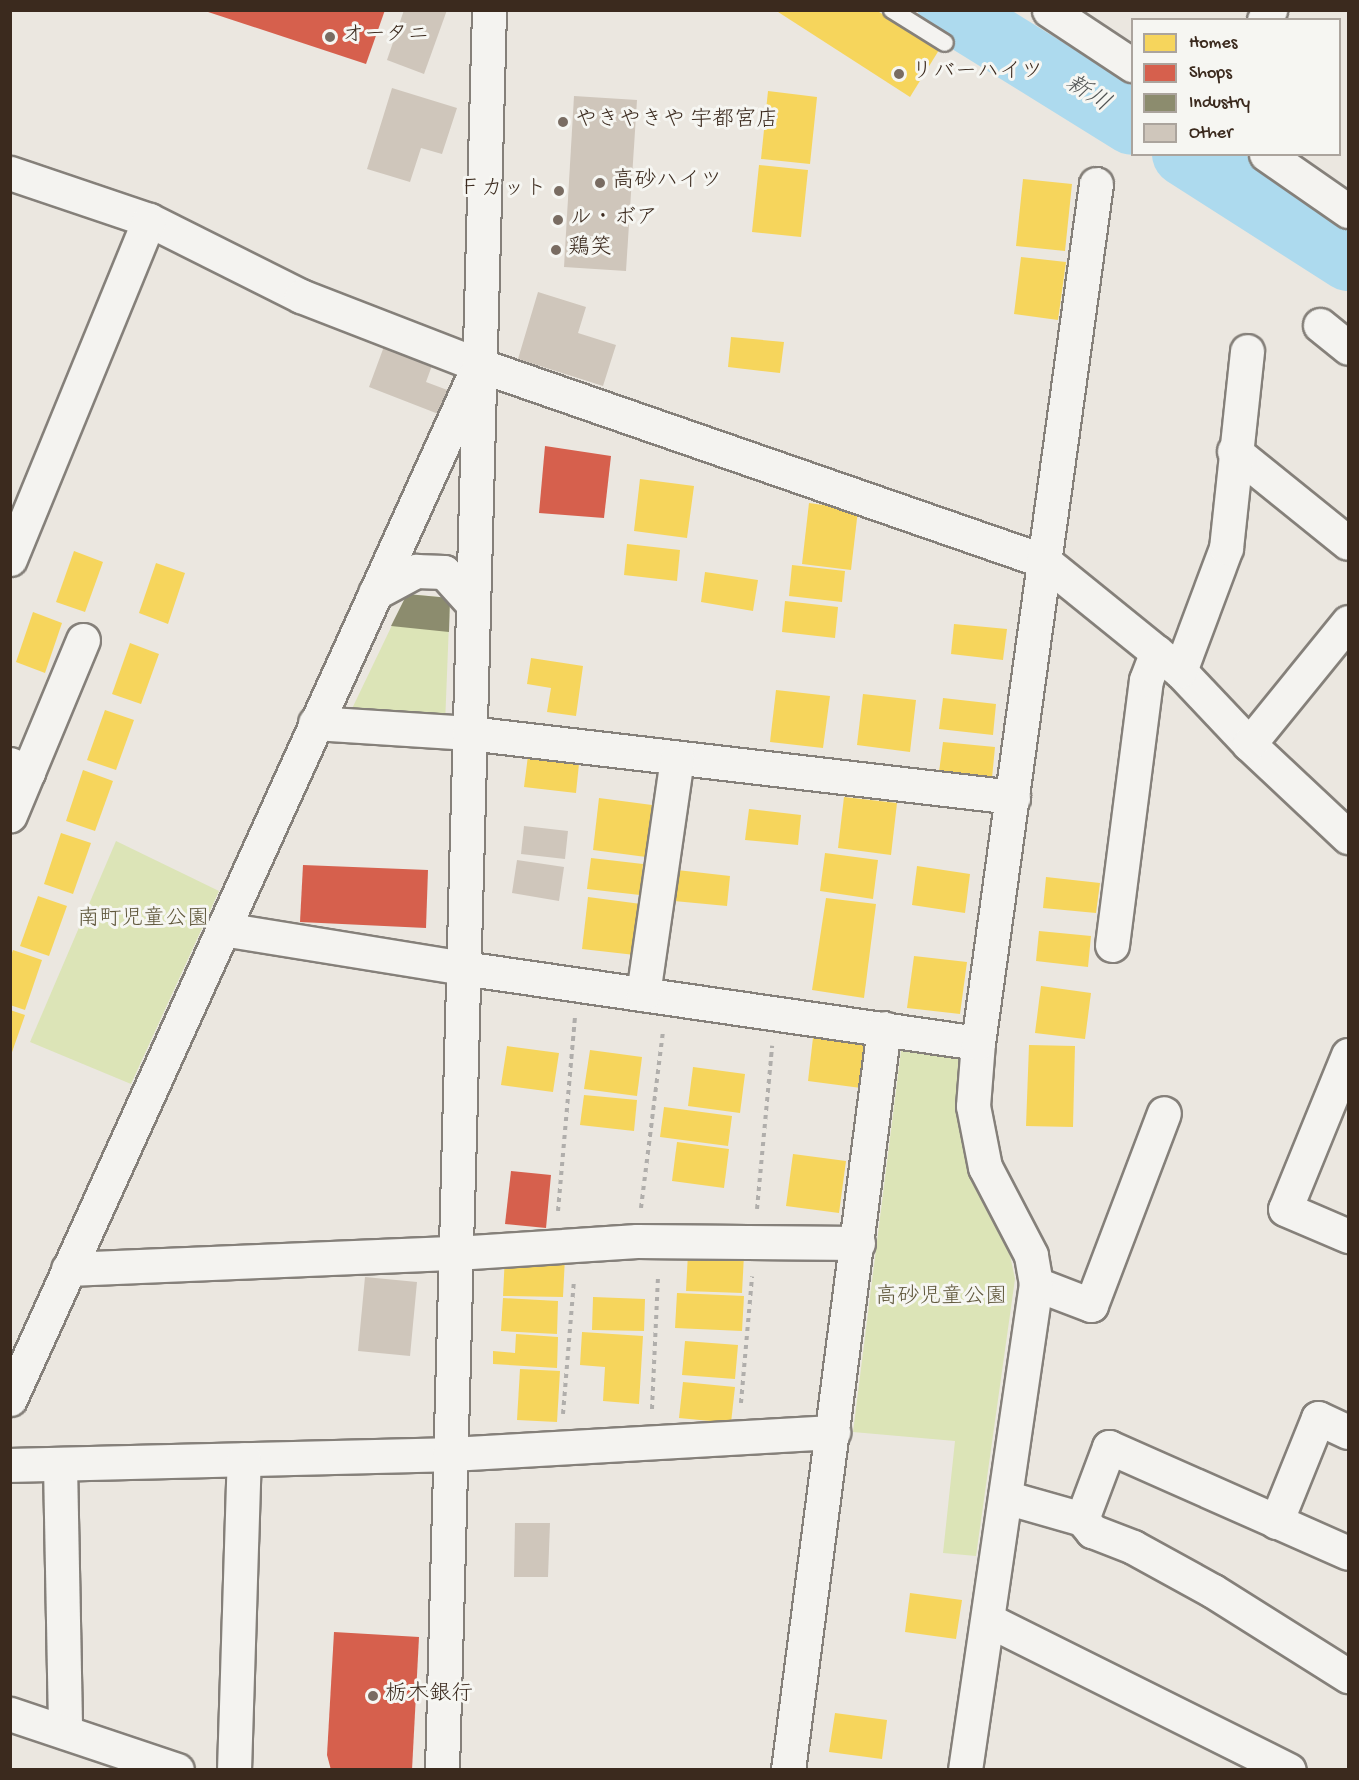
<!DOCTYPE html>
<html>
<head>
<meta charset="utf-8">
<style>
  body { margin:0 }
  #map { position:relative; width:1359px; height:1780px; overflow:hidden; background:#ebe7e0; font-family:"Gochi Hand","Klee One",sans-serif }
  div>[style] { position:absolute }
  [style*='--x'] { left:calc(var(--x)*1px); top:calc(var(--y)*1px); width:calc(var(--w)*1px); rotate:calc(var(--a)*1deg) }
  .green>* { inset:0; background:#dce4b7 }
  .homes>* { inset:0; background:#f6d55c }
  .shops>* { inset:0; background:#d6604d }
  .industry>* { inset:0; background:#8c8c6e }
  .river>* { height:64px; margin:-32px; padding:0 32px; transform-origin:32px; border-radius:32px; background:#addaee }
  .building>* { inset:0; background:#cfc6bb }
  .path>* { height:4px; margin-top:-2px; transform-origin:0; background:repeating-linear-gradient(90deg,#b0aeab 0 4.5px,transparent 0 9px) }
  .roads { filter:drop-shadow(2px 0 #85807a) drop-shadow(-2px 0 #85807a) drop-shadow(0 2px #85807a) drop-shadow(0 -2px #85807a) }
  .lane>* { height:16px; margin:-8px; padding:0 8px; transform-origin:8px; border-radius:8px; background:#f4f3f0 }
  .street>* { height:33px; margin:-16.5px; padding:0 16.5px; transform-origin:16.5px; border-radius:16.5px; background:#f4f3f0 }
  .secondary>* { height:33px; margin:-16.5px; padding:0 16.5px; transform-origin:16.5px; border-radius:16.5px; background:#f4f3f0 }
  .dots>* { width:16px; height:16px; translate:-50% -50%; box-sizing:border-box; border:3px solid #f6f6f2; border-radius:50% }
  span { translate:-50% -50%; white-space:nowrap; text-align:center; line-height:1.15; -webkit-text-stroke:6px #f6f6f2; paint-order:stroke }
  .poi-label { font-size:22px; color:#3b2a1e }
  .left { translate:0 -50%; text-align:left }
  .right { translate:-100% -50%; text-align:right }
  .park-label { font-size:22px; color:#60583c }
  .water-label { font-size:24px; color:#515454; font-style:italic }
  .frame { position:absolute; inset:0; border:12px solid #3b2a1e; pointer-events:none }
  .legend { position:absolute; left:1131px; top:18px; width:210px; height:138px; box-sizing:border-box; background:#f6f6f2; border:2px solid #aba49d; margin:0; padding:8px 10px; list-style:none; font-size:18px; color:#3b2a1e }
  .legend li { display:flex; align-items:center; gap:12px; height:30px }
  .legend b { width:30px; border:2px solid #aba49d }
</style>
</head>
<body>
<div id="map">
  <div class="green">
    <i style="clip-path:polygon(407px 594px,450px 598px,445px 725px,347px 719px)"></i>
    <i style="clip-path:polygon(116px 841px,219px 891px,131px 1084px,30px 1042px)"></i>
    <i style="clip-path:polygon(902px 1043px,966px 1047px,969px 1149px,1010px 1255px,1015px 1279px,976px 1556px,943px 1553px,955px 1441px,853px 1432px)"></i>
  </div>
  <div class="homes">
    <i style="clip-path:polygon(775px 10px,876px 10px,939px 50px,910px 97px)"></i>
    <i style="clip-path:polygon(768px 91px,817px 97px,810px 164px,761px 159px)"></i>
    <i style="clip-path:polygon(759px 165px,808px 170px,801px 237px,752px 232px)"></i>
    <i style="clip-path:polygon(1023px 179px,1072px 184px,1065px 251px,1016px 246px)"></i>
    <i style="clip-path:polygon(1021px 257px,1066px 262px,1058px 320px,1014px 314px)"></i>
    <i style="clip-path:polygon(731px 337px,784px 342px,780px 373px,728px 367px)"></i>
    <i style="clip-path:polygon(640px 479px,694px 486px,687px 538px,634px 531px)"></i>
    <i style="clip-path:polygon(809px 503px,858px 510px,851px 570px,802px 564px)"></i>
    <i style="clip-path:polygon(627px 544px,680px 550px,677px 581px,624px 575px)"></i>
    <i style="clip-path:polygon(74px 551px,103px 562px,85px 612px,56px 602px)"></i>
    <i style="clip-path:polygon(156px 563px,185px 573px,168px 624px,139px 613px)"></i>
    <i style="clip-path:polygon(792px 565px,845px 571px,842px 602px,789px 596px)"></i>
    <i style="clip-path:polygon(705px 572px,758px 580px,753px 611px,701px 602px)"></i>
    <i style="clip-path:polygon(785px 601px,838px 607px,835px 638px,782px 632px)"></i>
    <i style="clip-path:polygon(33px 612px,62px 623px,45px 673px,16px 662px)"></i>
    <i style="clip-path:polygon(954px 624px,1007px 629px,1003px 660px,951px 654px)"></i>
    <i style="clip-path:polygon(130px 643px,159px 654px,141px 704px,112px 694px)"></i>
    <i style="clip-path:polygon(531px 658px,583px 666px,576px 716px,547px 712px,551px 688px,527px 684px)"></i>
    <i style="clip-path:polygon(776px 690px,830px 696px,823px 748px,770px 742px)"></i>
    <i style="clip-path:polygon(863px 694px,916px 700px,910px 752px,857px 745px)"></i>
    <i style="clip-path:polygon(943px 698px,996px 704px,993px 735px,939px 729px)"></i>
    <i style="clip-path:polygon(105px 710px,134px 720px,116px 770px,87px 760px)"></i>
    <i style="clip-path:polygon(943px 742px,995px 747px,992px 778px,939px 772px)"></i>
    <i style="clip-path:polygon(529px 748px,580px 754px,576px 793px,524px 787px)"></i>
    <i style="clip-path:polygon(83px 770px,113px 781px,95px 831px,66px 821px)"></i>
    <i style="clip-path:polygon(844px 797px,897px 803px,891px 855px,838px 848px)"></i>
    <i style="clip-path:polygon(599px 798px,652px 805px,646px 857px,593px 850px)"></i>
    <i style="clip-path:polygon(749px 809px,801px 815px,798px 845px,745px 840px)"></i>
    <i style="clip-path:polygon(61px 833px,91px 843px,73px 894px,44px 884px)"></i>
    <i style="clip-path:polygon(825px 853px,878px 860px,873px 899px,820px 891px)"></i>
    <i style="clip-path:polygon(591px 858px,643px 864px,640px 895px,587px 889px)"></i>
    <i style="clip-path:polygon(917px 866px,970px 874px,965px 913px,912px 905px)"></i>
    <i style="clip-path:polygon(677px 870px,730px 876px,727px 906px,674px 901px)"></i>
    <i style="clip-path:polygon(1046px 877px,1100px 883px,1096px 913px,1043px 908px)"></i>
    <i style="clip-path:polygon(38px 896px,67px 906px,49px 956px,20px 946px)"></i>
    <i style="clip-path:polygon(588px 897px,641px 904px,635px 955px,582px 949px)"></i>
    <i style="clip-path:polygon(826px 898px,876px 904px,864px 998px,812px 990px)"></i>
    <i style="clip-path:polygon(1039px 931px,1091px 936px,1088px 967px,1036px 961px)"></i>
    <i style="clip-path:polygon(13px 950px,42px 960px,25px 1010px,10px 1005px,10px 958px)"></i>
    <i style="clip-path:polygon(914px 956px,967px 962px,960px 1014px,907px 1008px)"></i>
    <i style="clip-path:polygon(1041px 986px,1091px 993px,1085px 1039px,1035px 1033px)"></i>
    <i style="clip-path:polygon(10px 1010px,25px 1015px,11px 1055px,10px 1055px)"></i>
    <i style="clip-path:polygon(814px 1029px,867px 1036px,861px 1088px,808px 1081px)"></i>
    <i style="clip-path:polygon(1029px 1045px,1075px 1046px,1073px 1127px,1026px 1126px)"></i>
    <i style="clip-path:polygon(507px 1046px,559px 1053px,553px 1092px,501px 1085px)"></i>
    <i style="clip-path:polygon(590px 1050px,642px 1057px,637px 1096px,584px 1089px)"></i>
    <i style="clip-path:polygon(693px 1067px,745px 1074px,740px 1113px,688px 1106px)"></i>
    <i style="clip-path:polygon(584px 1095px,637px 1100px,634px 1131px,580px 1125px)"></i>
    <i style="clip-path:polygon(664px 1107px,732px 1116px,728px 1146px,660px 1137px)"></i>
    <i style="clip-path:polygon(677px 1142px,729px 1149px,724px 1188px,672px 1181px)"></i>
    <i style="clip-path:polygon(793px 1154px,846px 1161px,839px 1213px,786px 1206px)"></i>
    <i style="clip-path:polygon(688px 1253px,744px 1255px,742px 1293px,686px 1291px)"></i>
    <i style="clip-path:polygon(505px 1255px,565px 1257px,563px 1297px,503px 1296px)"></i>
    <i style="clip-path:polygon(677px 1293px,744px 1296px,742px 1331px,675px 1328px)"></i>
    <i style="clip-path:polygon(593px 1297px,645px 1299px,644px 1331px,592px 1330px)"></i>
    <i style="clip-path:polygon(503px 1298px,558px 1301px,557px 1334px,501px 1331px)"></i>
    <i style="clip-path:polygon(582px 1332px,643px 1336px,639px 1404px,603px 1401px,605px 1367px,580px 1365px)"></i>
    <i style="clip-path:polygon(516px 1334px,558px 1337px,557px 1368px,493px 1364px,493px 1351px,515px 1353px)"></i>
    <i style="clip-path:polygon(685px 1341px,738px 1345px,735px 1379px,682px 1375px)"></i>
    <i style="clip-path:polygon(520px 1369px,560px 1371px,557px 1422px,517px 1420px)"></i>
    <i style="clip-path:polygon(683px 1382px,735px 1387px,731px 1423px,679px 1418px)"></i>
    <i style="clip-path:polygon(910px 1593px,962px 1600px,956px 1639px,905px 1632px)"></i>
    <i style="clip-path:polygon(835px 1713px,887px 1720px,882px 1759px,829px 1752px)"></i>
  </div>
  <div class="shops">
    <i style="clip-path:polygon(202px 10px,385px 10px,366px 64px)"></i>
    <i style="clip-path:polygon(545px 446px,611px 456px,604px 518px,539px 513px)"></i>
    <i style="clip-path:polygon(303px 865px,428px 870px,426px 928px,300px 922px)"></i>
    <i style="clip-path:polygon(511px 1171px,551px 1175px,546px 1228px,505px 1224px)"></i>
    <i style="clip-path:polygon(334px 1632px,419px 1637px,412px 1770px,331px 1770px,327px 1755px)"></i>
  </div>
  <div class="industry">
    <i style="clip-path:polygon(407px 594px,450px 598px,449px 632px,391px 626px)"></i>
  </div>
  <div class="river">
    <i style="--x:950;--y:10;--w:214;--a:31.8"></i>
    <i style="--x:1184;--y:154;--w:195;--a:32.6"></i>
  </div>
  <div class="building">
    <i style="clip-path:polygon(404px 10px,447px 10px,424px 74px,387px 60px)"></i>
    <i style="clip-path:polygon(392px 88px,457px 108px,442px 154px,421px 148px,410px 182px,367px 169px)"></i>
    <i style="clip-path:polygon(574px 96px,637px 100px,626px 271px,564px 267px)"></i>
    <i style="clip-path:polygon(538px 292px,586px 307px,578px 333px,616px 345px,603px 386px,518px 359px)"></i>
    <i style="clip-path:polygon(386px 341px,434px 360px,426px 382px,450px 391px,441px 415px,369px 387px)"></i>
    <i style="clip-path:polygon(524px 826px,568px 831px,565px 859px,521px 854px)"></i>
    <i style="clip-path:polygon(517px 860px,564px 867px,559px 901px,512px 893px)"></i>
    <i style="clip-path:polygon(365px 1277px,417px 1282px,410px 1356px,358px 1351px)"></i>
    <i style="clip-path:polygon(515px 1523px,550px 1523px,548px 1577px,514px 1577px)"></i>
  </div>
  <div class="path">
    <i style="--x:641;--y:1208;--w:178;--a:-82.9"></i>
    <i style="--x:757;--y:1209;--w:164;--a:-84.7"></i>
    <i style="--x:558;--y:1211;--w:194;--a:-85"></i>
    <i style="--x:741;--y:1403;--w:127;--a:-85"></i>
    <i style="--x:652;--y:1409;--w:134;--a:-87.4"></i>
    <i style="--x:563;--y:1414;--w:133;--a:-85.3"></i>
  </div>
  <div class="roads">
    <div class="lane">
      <i style="--x:892;--y:10;--w:62;--a:31.9"></i>
    </div>
    <div class="street">
      <i style="--x:1264;--y:20;--w:12;--a:-59"></i>
      <i style="--x:10;--y:173;--w:147;--a:18.7"></i>
      <i style="--x:149;--y:220;--w:170;--a:26.6"></i>
      <i style="--x:301;--y:296;--w:191;--a:21.2"></i>
      <i style="--x:479;--y:365;--w:598;--a:19.13"></i>
      <i style="--x:1044;--y:561;--w:175;--a:39"></i>
      <i style="--x:1180;--y:671;--w:100;--a:46.6"></i>
      <i style="--x:1249;--y:744;--w:136;--a:43.2"></i>
      <i style="--x:1320;--y:325;--w:36;--a:39"></i>
      <i style="--x:1234;--y:451;--w:146;--a:38.9"></i>
      <i style="--x:10;--y:559;--w:366;--a:-67.7"></i>
      <i style="--x:375;--y:593;--w:47;--a:-28.2"></i>
      <i style="--x:416;--y:571;--w:28;--a:2"></i>
      <i style="--x:444;--y:572;--w:42;--a:47.9"></i>
      <i style="--x:1180;--y:671;--w:131;--a:-69.5"></i>
      <i style="--x:1226;--y:548;--w:198;--a:-83.9"></i>
      <i style="--x:315;--y:723;--w:154;--a:3.7"></i>
      <i style="--x:469;--y:733;--w:548;--a:6.71"></i>
      <i style="--x:1249;--y:744;--w:157;--a:-50.9"></i>
      <i style="--x:10;--y:764;--w:20;--a:24"></i>
      <i style="--x:28;--y:772;--w:47;--a:112.7"></i>
      <i style="--x:28;--y:772;--w:143;--a:-67.4"></i>
      <i style="--x:223;--y:929;--w:243;--a:9.2"></i>
      <i style="--x:463;--y:968;--w:520;--a:8.29"></i>
      <i style="--x:1112;--y:945;--w:267;--a:-82.7"></i>
      <i style="--x:1146;--y:680;--w:30;--a:-69"></i>
      <i style="--x:643;--y:994;--w:238;--a:-81.8"></i>
      <i style="--x:1348;--y:1055;--w:166;--a:112.2"></i>
      <i style="--x:1285;--y:1209;--w:69;--a:23.2"></i>
      <i style="--x:68;--y:1269;--w:388;--a:-2.4"></i>
      <i style="--x:456;--y:1253;--w:181;--a:-3.8"></i>
      <i style="--x:637;--y:1241;--w:221;--a:0.5"></i>
      <i style="--x:1036;--y:1284;--w:59;--a:20.9"></i>
      <i style="--x:1091;--y:1305;--w:205;--a:-69.2"></i>
      <i style="--x:60;--y:1464;--w:268;--a:88.9"></i>
      <i style="--x:10;--y:1465;--w:440;--a:-1.4"></i>
      <i style="--x:450;--y:1454;--w:384;--a:-3.3"></i>
      <i style="--x:1005;--y:1497;--w:80;--a:15.9"></i>
      <i style="--x:1082;--y:1519;--w:77;--a:-69.4"></i>
      <i style="--x:1109;--y:1447;--w:261;--a:23.9"></i>
      <i style="--x:1082;--y:1519;--w:16;--a:50"></i>
      <i style="--x:1092;--y:1531;--w:44;--a:21.3"></i>
      <i style="--x:1133;--y:1547;--w:91;--a:28.8"></i>
      <i style="--x:1213;--y:1591;--w:160;--a:32.2"></i>
      <i style="--x:1276;--y:1522;--w:112;--a:-68"></i>
      <i style="--x:1318;--y:1418;--w:33;--a:25"></i>
      <i style="--x:988;--y:1620;--w:336;--a:26.5"></i>
      <i style="--x:10;--y:1714;--w:176;--a:18.5"></i>
      <i style="--x:234;--y:1770;--w:311;--a:-88.2"></i>
      <i style="--x:788;--y:1770;--w:748;--a:-82.63"></i>
      <i style="--x:965;--y:1770;--w:491;--a:-81.7"></i>
      <i style="--x:1036;--y:1284;--w:29;--a:-100"></i>
      <i style="--x:1031;--y:1255;--w:99;--a:-117.6"></i>
      <i style="--x:985;--y:1167;--w:62;--a:-101.1"></i>
      <i style="--x:973;--y:1106;--w:63;--a:-85.5"></i>
      <i style="--x:978;--y:1043;--w:867;--a:-82.18"></i>
    </div>
    <div class="secondary">
      <i style="--x:1049;--y:10;--w:100;--a:33.5"></i>
      <i style="--x:1266;--y:154;--w:100;--a:34.8"></i>
      <i style="--x:10;--y:1399;--w:1121;--a:-65.61"></i>
      <i style="--x:442;--y:1770;--w:1761;--a:-88.47"></i>
    </div>
  </div>
  <div class="dots">
    <i style="left:330px;top:37px;background:#796c62"></i>
    <i style="left:899px;top:74px;background:#796c62"></i>
    <i style="left:563px;top:122px;background:#796c62"></i>
    <i style="left:600px;top:183px;background:#796c62"></i>
    <i style="left:559px;top:191px;background:#796c62"></i>
    <i style="left:558px;top:220px;background:#796c62"></i>
    <i style="left:556px;top:250px;background:#796c62"></i>
    <i style="left:373px;top:1696px;background:#796c62"></i>
  </div>
  <div class="poi-label">
    <span class="left" style="left:342px;top:37px">オータニ</span>
    <span class="left" style="left:911px;top:74px">リバーハイツ</span>
    <span class="left" style="left:575px;top:122px">やきやきや 宇都宮店</span>
    <span class="left" style="left:612px;top:183px">高砂ハイツ</span>
    <span class="right" style="left:547px;top:191px">Ｆカット</span>
    <span class="left" style="left:570px;top:220px">ル・ボア</span>
    <span class="left" style="left:568px;top:250px">鶏笑</span>
    <span class="left" style="left:385px;top:1696px">栃木銀行</span>
  </div>
  <div class="park-label">
    <span style="left:143px;top:921px">南町児童公園</span>
    <span style="left:941px;top:1299px">高砂児童公園</span>
  </div>
  <div class="water-label">
    <span style="left:1087px;top:95px;rotate:32deg">新川</span>
  </div>
  <div class="frame"></div>
  <ul class="legend">
  <li><b style="height:16px;background:#f6d55c"></b>Homes</li>
  <li><b style="height:16px;background:#d6604d"></b>Shops</li>
  <li><b style="height:16px;background:#8c8c6e"></b>Industry</li>
  <li><b style="height:16px;background:#cfc6bb"></b>Other</li>
  </ul>
</div>
</body>
</html>
